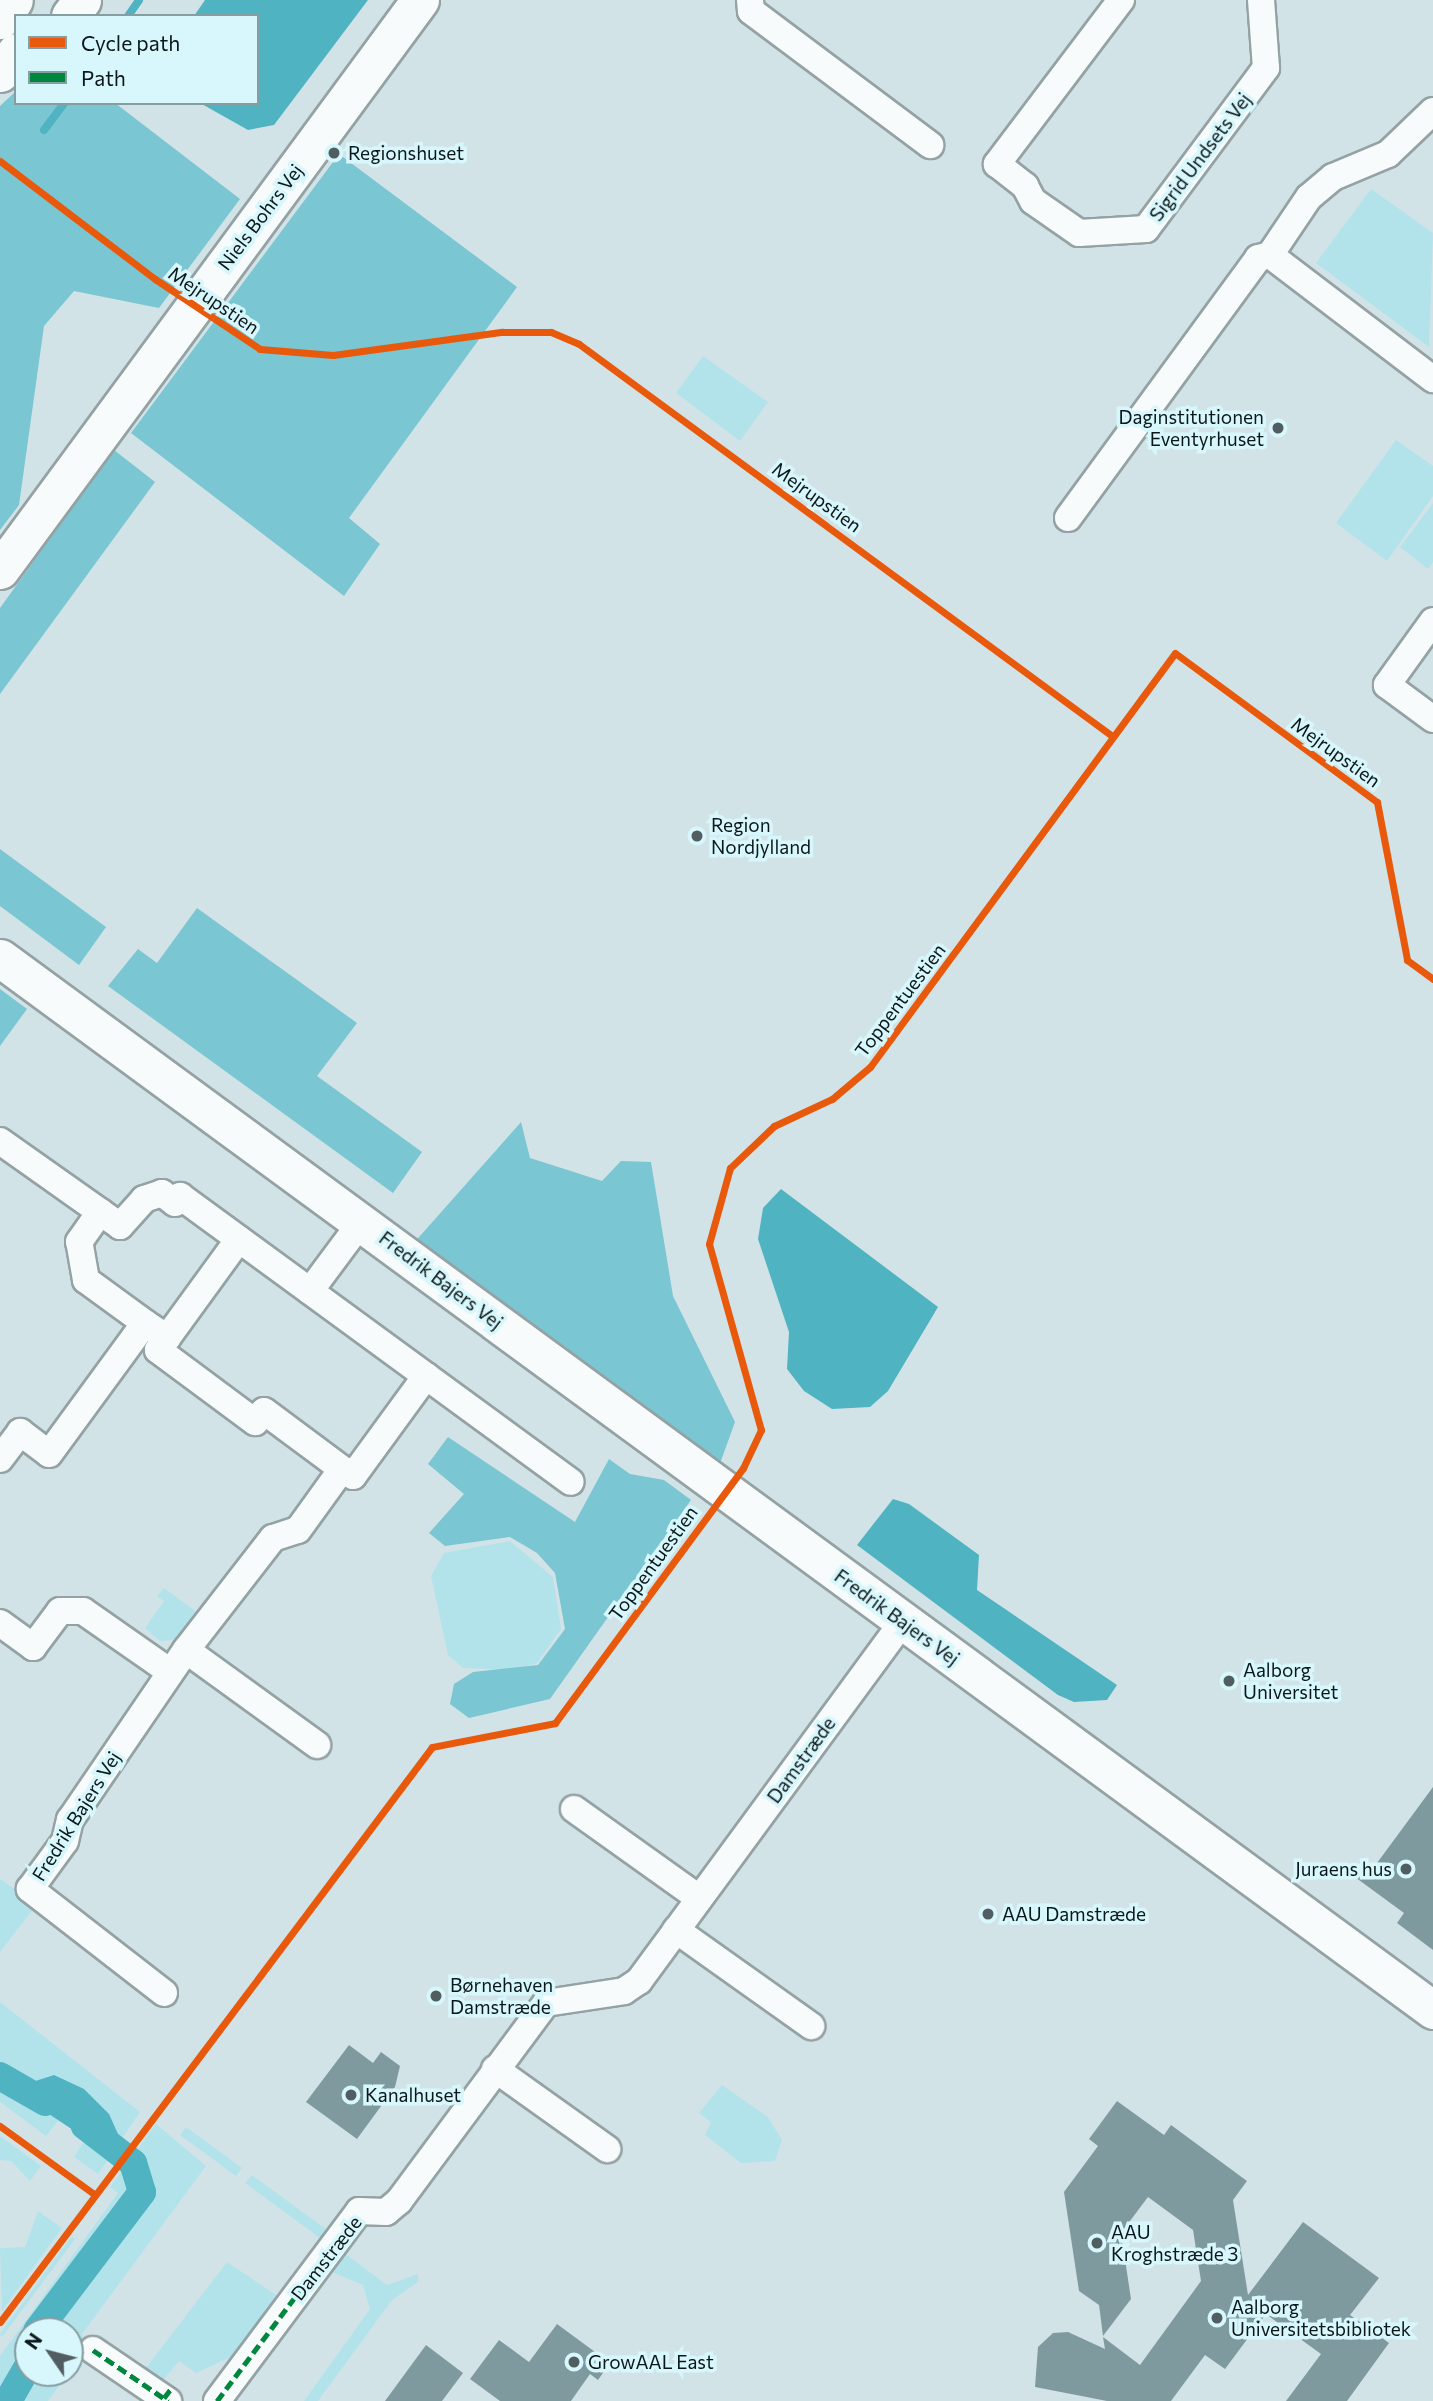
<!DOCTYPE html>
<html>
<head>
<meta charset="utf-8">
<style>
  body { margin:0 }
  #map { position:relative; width:1433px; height:2401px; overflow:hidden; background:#d2e3e7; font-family:Commissioner,sans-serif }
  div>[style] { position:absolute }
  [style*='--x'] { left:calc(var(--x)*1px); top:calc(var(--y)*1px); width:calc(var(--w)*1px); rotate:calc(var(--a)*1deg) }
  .green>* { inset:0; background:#b2e3eb }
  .forest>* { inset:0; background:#7ac6d2 }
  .water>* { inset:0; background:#4fb3c1 }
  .stream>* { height:8px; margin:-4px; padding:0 4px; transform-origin:4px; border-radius:4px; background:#4fb3c1 }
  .canal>* { height:28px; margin:-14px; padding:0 14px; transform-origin:14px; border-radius:14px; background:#4fb3c1 }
  .building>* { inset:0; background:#7f9a9e }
  .roads { filter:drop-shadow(2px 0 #94a2a4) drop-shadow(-2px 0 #94a2a4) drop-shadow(0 2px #94a2a4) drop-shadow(0 -2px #94a2a4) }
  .street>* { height:26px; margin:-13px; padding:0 13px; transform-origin:13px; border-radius:13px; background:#f8fbfb }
  .secondary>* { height:37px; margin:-18.5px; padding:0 18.5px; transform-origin:18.5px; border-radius:18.5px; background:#f8fbfb }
  .quiet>* { height:5px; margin-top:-2.5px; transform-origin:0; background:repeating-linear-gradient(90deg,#00873e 0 10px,transparent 0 15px) }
  .cycleway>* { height:7px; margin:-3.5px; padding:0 3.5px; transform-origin:3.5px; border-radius:3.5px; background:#e8590c }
  .dots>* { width:19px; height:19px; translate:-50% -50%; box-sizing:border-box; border:4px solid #d7f7fc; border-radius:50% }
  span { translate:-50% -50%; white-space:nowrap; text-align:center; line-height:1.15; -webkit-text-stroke:7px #d7f7fc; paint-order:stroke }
  .poi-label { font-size:19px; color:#0c1719 }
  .left { translate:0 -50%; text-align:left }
  .right { translate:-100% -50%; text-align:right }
  .street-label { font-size:19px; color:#0c1719 }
  .legend { position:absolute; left:14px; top:14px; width:245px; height:91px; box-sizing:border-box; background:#d7f7fc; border:2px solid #869da1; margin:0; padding:9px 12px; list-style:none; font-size:21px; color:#0c1719 }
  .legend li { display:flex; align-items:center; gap:14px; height:35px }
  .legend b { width:35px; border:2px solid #869da1 }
  .north { position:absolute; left:14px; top:2317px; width:70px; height:70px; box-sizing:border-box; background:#d7f7fc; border:2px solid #869da1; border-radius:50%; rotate:305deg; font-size:19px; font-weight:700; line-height:28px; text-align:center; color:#0c1719 }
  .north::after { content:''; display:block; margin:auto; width:24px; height:32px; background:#515e61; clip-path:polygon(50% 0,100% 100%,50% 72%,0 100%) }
</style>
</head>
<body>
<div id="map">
  <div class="green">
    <i style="clip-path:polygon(1371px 189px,1433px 233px,1429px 347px,1316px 263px)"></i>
    <i style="clip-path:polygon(703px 356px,768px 402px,740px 441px,676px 393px)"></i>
    <i style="clip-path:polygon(1396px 440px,1433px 466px,1433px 496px,1387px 561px,1336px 523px)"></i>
    <i style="clip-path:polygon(1433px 503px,1433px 562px,1428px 569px,1400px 547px)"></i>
    <i style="clip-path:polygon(510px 1541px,553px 1577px,561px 1629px,537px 1663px,514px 1670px,463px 1668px,448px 1655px,431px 1576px,444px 1553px)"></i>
    <i style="clip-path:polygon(164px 1588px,205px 1618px,183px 1639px,160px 1641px,145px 1628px,164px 1601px,157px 1596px)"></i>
    <i style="clip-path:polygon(0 1879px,37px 1904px,0 1952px)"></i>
    <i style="clip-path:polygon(0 2002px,140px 2112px,98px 2174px,74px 2157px,87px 2137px,54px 2075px,26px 2084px,60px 2118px,46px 2136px,0 2102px)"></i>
    <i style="clip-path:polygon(722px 2085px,768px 2117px,782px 2140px,775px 2161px,741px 2163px,705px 2135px,711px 2122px,699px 2113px)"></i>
    <i style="clip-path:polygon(156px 2124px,206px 2166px,82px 2334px,85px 2351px,71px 2369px,70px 2331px,28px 2331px,28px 2373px,52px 2373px,48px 2378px,59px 2386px,48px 2401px,0 2401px,0 2356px,118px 2193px,110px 2187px)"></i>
    <i style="clip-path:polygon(186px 2127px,242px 2168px,236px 2176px,180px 2135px)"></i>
    <i style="clip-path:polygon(0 2136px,41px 2166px,30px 2181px,11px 2161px,0 2160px)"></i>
    <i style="clip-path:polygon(252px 2175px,327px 2230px,320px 2238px,245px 2183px)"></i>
    <i style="clip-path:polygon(38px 2211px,62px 2228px,2px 2311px,0 2248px,25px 2247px)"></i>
    <i style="clip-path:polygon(72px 2236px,75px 2239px,2px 2337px,0 2334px)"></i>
    <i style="clip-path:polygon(339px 2249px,387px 2285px,418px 2274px,418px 2282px,392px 2300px,318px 2401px,304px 2401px,370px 2309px,363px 2285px,325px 2269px)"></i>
    <i style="clip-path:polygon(227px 2262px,282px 2299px,246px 2350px,196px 2373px,179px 2361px,159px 2385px,142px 2373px)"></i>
  </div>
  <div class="forest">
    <i style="clip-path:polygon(16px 91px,16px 103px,115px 103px,240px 199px,159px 308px,74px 291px,44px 326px,19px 505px,0 530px,0 106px)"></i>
    <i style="clip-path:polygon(339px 154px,517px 287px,349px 518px,380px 544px,344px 596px,131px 433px)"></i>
    <i style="clip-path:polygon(114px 450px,155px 482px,0 694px,0 608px)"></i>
    <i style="clip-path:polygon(0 849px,106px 927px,79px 965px,0 906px)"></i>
    <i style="clip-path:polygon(197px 908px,357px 1023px,317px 1076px,422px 1152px,393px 1193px,108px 986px,138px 949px,157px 963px)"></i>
    <i style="clip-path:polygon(0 989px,27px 1009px,0 1046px)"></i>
    <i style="clip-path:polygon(521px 1122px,530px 1158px,602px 1181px,621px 1161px,651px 1162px,673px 1296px,735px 1422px,718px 1469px,412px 1245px)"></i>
    <i style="clip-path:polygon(448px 1437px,575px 1522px,609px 1459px,630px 1474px,664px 1480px,691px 1500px,550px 1699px,469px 1718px,450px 1704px,454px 1684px,473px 1672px,538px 1665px,565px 1629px,555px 1573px,537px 1553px,510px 1537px,445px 1546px,429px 1533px,464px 1494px,428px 1464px)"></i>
  </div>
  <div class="water">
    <i style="clip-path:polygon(205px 0,368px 0,274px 125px,248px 130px,200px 103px,257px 103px,257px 16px,194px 16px)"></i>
    <i style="clip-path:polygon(781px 1189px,938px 1307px,888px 1391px,870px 1407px,832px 1409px,804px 1391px,787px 1369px,789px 1332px,758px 1239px,763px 1208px)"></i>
    <i style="clip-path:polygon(893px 1499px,909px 1504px,979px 1555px,977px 1590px,1117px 1685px,1107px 1700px,1074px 1702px,1058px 1695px,857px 1545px)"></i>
    <i style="clip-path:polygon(54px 2075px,84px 2089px,109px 2114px,118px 2134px,115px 2149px,106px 2152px,13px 2090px,17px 2079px,26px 2084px)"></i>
  </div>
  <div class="stream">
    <i style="--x:128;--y:16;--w:19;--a:-55"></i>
    <i style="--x:44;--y:130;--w:34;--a:-53"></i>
  </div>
  <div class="canal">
    <i style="--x:0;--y:2076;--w:52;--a:30"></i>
    <i style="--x:37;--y:2331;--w:174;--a:-52.9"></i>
    <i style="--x:142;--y:2192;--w:30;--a:-107"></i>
    <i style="--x:133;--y:2163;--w:61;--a:-142.4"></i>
    <i style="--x:8;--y:2401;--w:39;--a:-60"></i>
  </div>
  <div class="building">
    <i style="clip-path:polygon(1433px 1787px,1433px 1950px,1397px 1923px,1404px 1913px,1348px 1872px,1377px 1863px)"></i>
    <i style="clip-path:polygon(349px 2045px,373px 2063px,381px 2052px,400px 2066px,395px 2087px,357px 2139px,306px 2102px)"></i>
    <i style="clip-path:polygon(1117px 2101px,1164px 2135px,1171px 2125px,1247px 2181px,1233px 2200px,1248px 2295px,1303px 2222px,1379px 2278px,1350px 2315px,1389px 2343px,1347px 2401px,1286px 2401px,1321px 2354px,1266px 2314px,1225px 2369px,1205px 2355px,1171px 2401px,1107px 2401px,1035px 2387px,1038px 2347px,1053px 2333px,1068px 2332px,1105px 2349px,1103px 2337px,1140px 2365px,1201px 2281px,1193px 2230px,1148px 2197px,1121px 2233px,1131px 2299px,1103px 2336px,1099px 2305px,1079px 2291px,1064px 2192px,1098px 2146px,1089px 2139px)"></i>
    <i style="clip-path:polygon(557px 2324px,610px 2363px,598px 2380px,590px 2374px,571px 2401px,500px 2401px,470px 2379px,499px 2340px,529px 2362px)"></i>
    <i style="clip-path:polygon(426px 2345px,463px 2373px,442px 2401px,385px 2401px)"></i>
  </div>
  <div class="roads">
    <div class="street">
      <i style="--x:750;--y:0;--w:11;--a:85"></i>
      <i style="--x:751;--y:11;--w:224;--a:36.8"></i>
      <i style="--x:1121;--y:0;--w:206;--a:127.1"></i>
      <i style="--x:997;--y:164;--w:36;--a:38"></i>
      <i style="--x:1025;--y:186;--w:17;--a:62"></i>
      <i style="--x:1033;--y:201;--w:56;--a:34.8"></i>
      <i style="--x:1079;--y:233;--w:67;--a:-3.4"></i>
      <i style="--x:1146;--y:229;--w:201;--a:-53.3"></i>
      <i style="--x:1266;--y:68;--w:68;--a:-94.2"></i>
      <i style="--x:1433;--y:111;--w:62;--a:136.3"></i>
      <i style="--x:1388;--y:154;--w:60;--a:157.3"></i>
      <i style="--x:1333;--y:177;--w:31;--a:140"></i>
      <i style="--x:1309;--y:197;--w:70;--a:123.9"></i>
      <i style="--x:1270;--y:255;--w:205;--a:37.3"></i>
      <i style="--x:1068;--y:518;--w:322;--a:-53.8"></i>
      <i style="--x:1258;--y:258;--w:12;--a:-14"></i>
      <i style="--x:1433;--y:621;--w:79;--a:125.7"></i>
      <i style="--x:1387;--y:685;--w:57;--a:36.5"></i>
      <i style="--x:0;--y:1141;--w:147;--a:35.3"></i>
      <i style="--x:120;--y:1226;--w:36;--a:-48"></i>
      <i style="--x:144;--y:1199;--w:19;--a:-18"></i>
      <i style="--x:162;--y:1193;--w:16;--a:38"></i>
      <i style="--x:175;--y:1203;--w:9;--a:-54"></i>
      <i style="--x:180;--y:1196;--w:484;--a:36.2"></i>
      <i style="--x:310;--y:1291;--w:87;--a:-53.4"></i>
      <i style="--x:145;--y:1323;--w:27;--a:34"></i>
      <i style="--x:167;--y:1338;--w:15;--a:127"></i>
      <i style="--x:158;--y:1350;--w:121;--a:36.6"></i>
      <i style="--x:255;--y:1422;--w:14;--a:-51"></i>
      <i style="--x:264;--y:1411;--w:97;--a:36.6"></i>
      <i style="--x:167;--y:1338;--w:122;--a:-54"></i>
      <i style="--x:0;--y:1459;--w:34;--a:-53"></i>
      <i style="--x:20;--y:1432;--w:36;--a:37"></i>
      <i style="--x:49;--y:1454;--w:162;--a:-53.8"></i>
      <i style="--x:145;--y:1323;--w:73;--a:-143.9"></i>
      <i style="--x:86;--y:1280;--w:39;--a:-100"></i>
      <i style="--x:79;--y:1242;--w:37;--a:-55"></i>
      <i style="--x:0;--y:1623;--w:41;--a:36"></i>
      <i style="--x:33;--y:1647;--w:45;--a:-53.1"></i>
      <i style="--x:60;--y:1611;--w:23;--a:0"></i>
      <i style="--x:83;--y:1611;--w:105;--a:34.9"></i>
      <i style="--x:186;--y:1650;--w:142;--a:-52.2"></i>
      <i style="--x:273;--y:1538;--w:26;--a:-18"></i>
      <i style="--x:298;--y:1530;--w:75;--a:-54.2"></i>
      <i style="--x:342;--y:1469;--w:13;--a:32"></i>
      <i style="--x:353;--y:1476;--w:124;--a:-53.9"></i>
      <i style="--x:574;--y:1809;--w:153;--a:35.5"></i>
      <i style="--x:676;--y:1930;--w:166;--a:35.4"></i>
      <i style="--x:164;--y:1993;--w:170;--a:-142.2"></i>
      <i style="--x:30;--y:1889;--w:59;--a:-53.9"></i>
      <i style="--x:65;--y:1841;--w:22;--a:-77"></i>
      <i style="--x:70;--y:1820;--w:206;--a:-55.7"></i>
      <i style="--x:186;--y:1650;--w:162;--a:35.9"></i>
      <i style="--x:495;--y:2069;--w:138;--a:35.5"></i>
      <i style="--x:93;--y:2350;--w:91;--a:34.2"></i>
      <i style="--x:217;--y:2401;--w:237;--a:-53.2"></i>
      <i style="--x:359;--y:2211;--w:27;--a:2"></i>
      <i style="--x:386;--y:2212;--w:17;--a:-40"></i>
      <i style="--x:399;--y:2201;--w:247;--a:-53.4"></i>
      <i style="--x:546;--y:2003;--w:79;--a:-8.7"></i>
      <i style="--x:624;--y:1991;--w:18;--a:-34"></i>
      <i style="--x:639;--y:1981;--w:446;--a:-53.7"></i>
    </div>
    <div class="secondary">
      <i style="--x:70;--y:16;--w:20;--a:-53"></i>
      <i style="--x:0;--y:20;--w:24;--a:-55"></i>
      <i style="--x:0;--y:73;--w:26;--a:-53"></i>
      <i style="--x:0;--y:570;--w:708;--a:-53.62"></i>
      <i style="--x:0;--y:958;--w:1778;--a:36.28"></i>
    </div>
  </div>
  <div class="quiet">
    <i style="--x:93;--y:2350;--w:91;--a:34.2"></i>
    <i style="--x:164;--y:2398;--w:15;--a:-53"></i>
    <i style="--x:217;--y:2401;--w:190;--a:-53.1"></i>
  </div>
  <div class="cycleway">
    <i style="--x:0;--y:161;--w:195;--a:37.3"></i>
    <i style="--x:155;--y:279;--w:126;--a:33.7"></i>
    <i style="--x:260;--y:349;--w:73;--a:4.7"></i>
    <i style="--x:333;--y:355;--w:171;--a:-7.8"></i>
    <i style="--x:502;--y:332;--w:49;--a:0"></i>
    <i style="--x:551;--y:332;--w:30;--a:23"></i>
    <i style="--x:579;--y:344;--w:662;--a:36.33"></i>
    <i style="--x:0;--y:2126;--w:116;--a:35.9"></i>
    <i style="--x:0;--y:2322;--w:719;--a:-53.08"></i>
    <i style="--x:432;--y:1747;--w:125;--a:-11"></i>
    <i style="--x:555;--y:1723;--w:317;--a:-53.6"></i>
    <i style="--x:743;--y:1468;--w:42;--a:-64.7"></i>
    <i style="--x:761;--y:1430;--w:193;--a:-105.6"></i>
    <i style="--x:709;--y:1244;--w:79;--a:-74.6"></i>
    <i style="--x:730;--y:1168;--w:61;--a:-43.7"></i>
    <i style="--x:774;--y:1126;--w:64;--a:-25"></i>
    <i style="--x:832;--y:1099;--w:50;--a:-40.1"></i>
    <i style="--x:870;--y:1067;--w:514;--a:-53.62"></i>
    <i style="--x:1175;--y:653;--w:251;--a:36.4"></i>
    <i style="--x:1377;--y:802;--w:161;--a:79.2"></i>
    <i style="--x:1407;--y:960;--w:32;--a:36"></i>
  </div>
  <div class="dots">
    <i style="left:334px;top:153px;background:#515e61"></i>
    <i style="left:1278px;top:428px;background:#515e61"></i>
    <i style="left:697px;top:836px;background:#515e61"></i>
    <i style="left:1229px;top:1681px;background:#515e61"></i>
    <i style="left:1406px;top:1869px;background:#515e61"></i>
    <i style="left:988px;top:1914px;background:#515e61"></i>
    <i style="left:436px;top:1996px;background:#515e61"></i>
    <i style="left:351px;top:2095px;background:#515e61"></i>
    <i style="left:1097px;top:2243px;background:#515e61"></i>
    <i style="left:1217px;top:2318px;background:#515e61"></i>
    <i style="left:574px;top:2362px;background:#515e61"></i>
  </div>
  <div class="poi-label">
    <span class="left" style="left:348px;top:153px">Regionshuset</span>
    <span class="right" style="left:1264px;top:428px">Daginstitutionen<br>Eventyrhuset</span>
    <span class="left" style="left:711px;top:836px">Region<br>Nordjylland</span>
    <span class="left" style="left:1243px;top:1681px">Aalborg<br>Universitet</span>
    <span class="right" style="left:1392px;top:1869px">Juraens hus</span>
    <span class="left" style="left:1002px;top:1914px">AAU Damstræde</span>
    <span class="left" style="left:450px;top:1996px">Børnehaven<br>Damstræde</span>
    <span class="left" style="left:365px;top:2095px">Kanalhuset</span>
    <span class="left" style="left:1111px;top:2243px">AAU<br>Kroghstræde 3</span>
    <span class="left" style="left:1231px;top:2318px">Aalborg<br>Universitetsbibliotek</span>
    <span class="left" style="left:588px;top:2362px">GrowAAL East</span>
  </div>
  <div class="street-label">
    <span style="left:1200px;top:157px;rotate:-53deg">Sigrid Undsets Vej</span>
    <span style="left:260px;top:217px;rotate:-53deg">Niels Bohrs Vej</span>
    <span style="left:214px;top:300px;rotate:34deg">Mejrupstien</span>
    <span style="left:817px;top:497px;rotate:36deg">Mejrupstien</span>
    <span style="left:1336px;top:752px;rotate:36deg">Mejrupstien</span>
    <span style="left:900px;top:1000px;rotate:-53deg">Toppentuestien</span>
    <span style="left:441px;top:1280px;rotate:37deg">Fredrik Bajers Vej</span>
    <span style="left:653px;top:1563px;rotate:-54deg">Toppentuestien</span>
    <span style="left:897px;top:1617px;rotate:36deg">Fredrik Bajers Vej</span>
    <span style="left:801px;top:1760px;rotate:-54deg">Damstræde</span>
    <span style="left:76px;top:1816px;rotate:-58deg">Fredrik Bajers Vej</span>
    <span style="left:326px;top:2258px;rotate:-52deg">Damstræde</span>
  </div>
  <ul class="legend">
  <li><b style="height:9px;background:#e8590c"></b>Cycle path</li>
  <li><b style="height:9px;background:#00873e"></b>Path</li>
  </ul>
  <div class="north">N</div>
</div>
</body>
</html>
